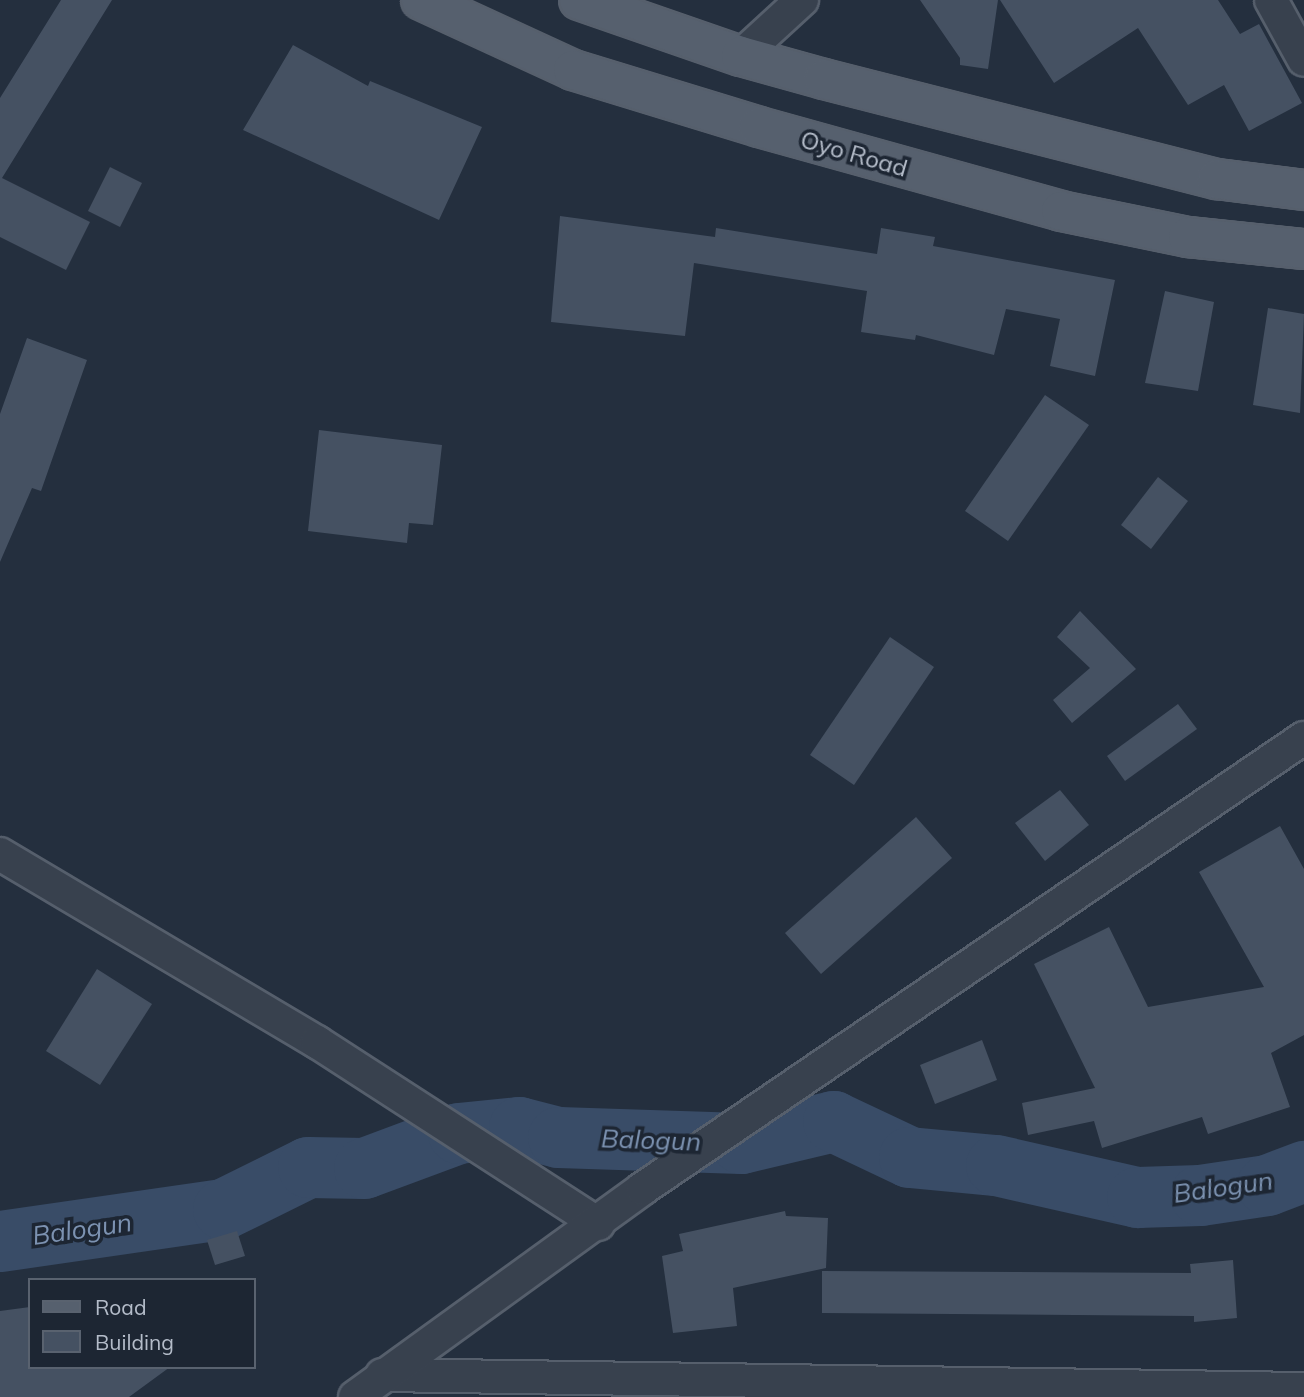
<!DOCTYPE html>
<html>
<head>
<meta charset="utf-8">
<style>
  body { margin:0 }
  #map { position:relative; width:1304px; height:1397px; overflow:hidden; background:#242f3e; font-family:Mulish,sans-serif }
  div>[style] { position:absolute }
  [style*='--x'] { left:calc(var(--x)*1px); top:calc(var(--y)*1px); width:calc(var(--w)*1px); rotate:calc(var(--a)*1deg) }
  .river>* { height:61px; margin:-30.5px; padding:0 30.5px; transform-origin:30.5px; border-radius:30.5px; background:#394c67 }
  .building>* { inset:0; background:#455162 }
  .roads { filter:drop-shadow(2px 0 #565f6c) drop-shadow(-2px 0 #565f6c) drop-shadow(0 2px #565f6c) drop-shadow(0 -2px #565f6c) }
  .minor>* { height:32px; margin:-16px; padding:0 16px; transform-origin:16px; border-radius:16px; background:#38414e }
  .primary>* { height:38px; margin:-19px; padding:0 19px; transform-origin:19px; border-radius:19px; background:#56606e }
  span { translate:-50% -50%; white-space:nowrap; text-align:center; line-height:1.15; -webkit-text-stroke:7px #1d2633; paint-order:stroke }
  .street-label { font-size:24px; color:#b4bcc9 }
  .water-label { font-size:26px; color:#7c92b1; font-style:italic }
  .legend { position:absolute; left:28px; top:1278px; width:228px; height:91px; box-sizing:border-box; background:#1d2633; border:2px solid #59626f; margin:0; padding:9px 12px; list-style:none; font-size:21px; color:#b4bcc9 }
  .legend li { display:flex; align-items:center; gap:14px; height:35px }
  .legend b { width:35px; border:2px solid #59626f }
</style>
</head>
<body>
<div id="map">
  <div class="river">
    <i style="--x:0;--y:1241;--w:225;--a:-8.2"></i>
    <i style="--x:223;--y:1209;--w:95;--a:-26.3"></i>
    <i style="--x:308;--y:1167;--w:56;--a:1"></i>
    <i style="--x:364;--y:1168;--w:100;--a:-20.4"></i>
    <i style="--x:458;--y:1133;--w:61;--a:-5.6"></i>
    <i style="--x:519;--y:1127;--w:40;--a:14.4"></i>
    <i style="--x:558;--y:1137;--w:183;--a:1.9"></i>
    <i style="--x:741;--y:1143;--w:95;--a:-13.4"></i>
    <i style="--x:833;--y:1121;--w:84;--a:25.3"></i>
    <i style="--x:909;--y:1157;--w:87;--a:5.3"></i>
    <i style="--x:996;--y:1165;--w:145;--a:12.8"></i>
    <i style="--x:1137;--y:1197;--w:63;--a:-1.8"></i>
    <i style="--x:1200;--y:1195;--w:68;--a:-8.5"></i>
    <i style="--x:1267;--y:1185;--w:40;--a:-21"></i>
  </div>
  <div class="building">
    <i style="clip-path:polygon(61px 0,112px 0,2px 178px,90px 222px,66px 270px,0 237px,0 98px)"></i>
    <i style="clip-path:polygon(920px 0,998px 0,988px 69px,960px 65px,960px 58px)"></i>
    <i style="clip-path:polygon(1000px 0,1218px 0,1240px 34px,1259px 24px,1302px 103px,1249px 131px,1224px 85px,1188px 105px,1138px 28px,1054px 83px)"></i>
    <i style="clip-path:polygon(293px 45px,368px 86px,370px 81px,482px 127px,439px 220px,243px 130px)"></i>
    <i style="clip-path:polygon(110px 167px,142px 183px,120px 227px,88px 211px)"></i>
    <i style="clip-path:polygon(560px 216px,715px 237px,716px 228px,877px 254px,881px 228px,935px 237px,933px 246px,1115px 280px,1095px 376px,1050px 366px,1060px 319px,1006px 309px,994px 355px,916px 335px,915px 340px,861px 332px,867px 291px,694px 263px,685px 336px,551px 322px)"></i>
    <i style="clip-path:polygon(1165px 291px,1214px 302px,1198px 391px,1145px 383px)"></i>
    <i style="clip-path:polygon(1268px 308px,1304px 314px,1300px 413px,1253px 405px)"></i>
    <i style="clip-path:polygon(27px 338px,87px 360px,41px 491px,32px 488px,0 562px,0 414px)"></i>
    <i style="clip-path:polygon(1045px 395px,1089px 425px,1008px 541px,965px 511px)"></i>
    <i style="clip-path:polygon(319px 430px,442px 445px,433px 525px,409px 523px,407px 543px,308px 531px)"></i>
    <i style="clip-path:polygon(1158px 477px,1188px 501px,1151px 549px,1121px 525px)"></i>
    <i style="clip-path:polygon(1080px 611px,1136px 669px,1072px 723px,1053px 700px,1090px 668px,1057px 637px)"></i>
    <i style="clip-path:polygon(890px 637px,934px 667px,854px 785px,810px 755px)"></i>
    <i style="clip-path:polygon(1178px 704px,1197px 729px,1125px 781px,1107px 756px)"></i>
    <i style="clip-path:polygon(1060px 790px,1089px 825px,1045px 861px,1015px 823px)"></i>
    <i style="clip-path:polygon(916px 817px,952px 858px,821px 974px,785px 933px)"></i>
    <i style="clip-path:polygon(1280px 826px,1304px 869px,1304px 1035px,1271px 1053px,1290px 1107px,1208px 1134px,1202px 1117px,1102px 1148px,1094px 1121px,1028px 1135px,1022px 1103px,1095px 1088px,1034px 964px,1109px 927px,1148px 1007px,1264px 987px,1199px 872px)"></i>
    <i style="clip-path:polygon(97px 969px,152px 1004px,100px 1085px,46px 1051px)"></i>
    <i style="clip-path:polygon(982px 1040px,997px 1080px,935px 1104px,920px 1065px)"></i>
    <i style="clip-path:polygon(785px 1211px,786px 1216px,828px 1218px,826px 1268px,733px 1288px,737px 1326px,673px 1333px,662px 1256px,683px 1251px,679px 1234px)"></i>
    <i style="clip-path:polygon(237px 1231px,245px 1256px,215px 1265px,207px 1240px)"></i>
    <i style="clip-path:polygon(1233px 1260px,1237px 1318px,1194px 1322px,1194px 1316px,822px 1313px,822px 1271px,1191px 1273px,1190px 1264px)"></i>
    <i style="clip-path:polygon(30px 1307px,30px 1367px,170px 1367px,129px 1397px,0 1397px,0 1311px)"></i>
  </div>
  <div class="roads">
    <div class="minor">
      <i style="--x:1271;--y:0;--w:68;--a:61.2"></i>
      <i style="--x:741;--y:56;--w:83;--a:-42.6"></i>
      <i style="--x:0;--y:854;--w:369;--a:30.7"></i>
      <i style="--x:317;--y:1042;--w:335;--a:32.9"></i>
      <i style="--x:382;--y:1375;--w:922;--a:0.87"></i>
      <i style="--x:355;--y:1397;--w:354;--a:-35.9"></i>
      <i style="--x:642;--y:1189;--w:801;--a:-34.27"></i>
    </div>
    <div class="primary">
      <i style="--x:421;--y:0;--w:167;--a:24.7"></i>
      <i style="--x:573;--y:70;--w:195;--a:17"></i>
      <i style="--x:759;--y:127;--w:313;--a:15.5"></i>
      <i style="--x:1061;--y:211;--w:130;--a:11.6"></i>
      <i style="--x:1188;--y:237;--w:117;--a:5.9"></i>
      <i style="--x:579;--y:0;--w:171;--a:19.1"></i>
      <i style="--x:741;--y:56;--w:86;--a:15.5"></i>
      <i style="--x:824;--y:79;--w:406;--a:14.3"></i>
      <i style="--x:1217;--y:179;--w:88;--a:7.2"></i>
    </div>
  </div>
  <div class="street-label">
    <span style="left:854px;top:154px;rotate:16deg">Oyo Road</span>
  </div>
  <div class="water-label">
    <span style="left:651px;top:1140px;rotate:2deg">Balogun</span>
    <span style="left:1223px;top:1187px;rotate:-8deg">Balogun</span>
    <span style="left:82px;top:1229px;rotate:-8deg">Balogun</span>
  </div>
  <ul class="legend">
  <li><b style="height:9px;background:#56606e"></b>Road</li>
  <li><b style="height:19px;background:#455162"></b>Building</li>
  </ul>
</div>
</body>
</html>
